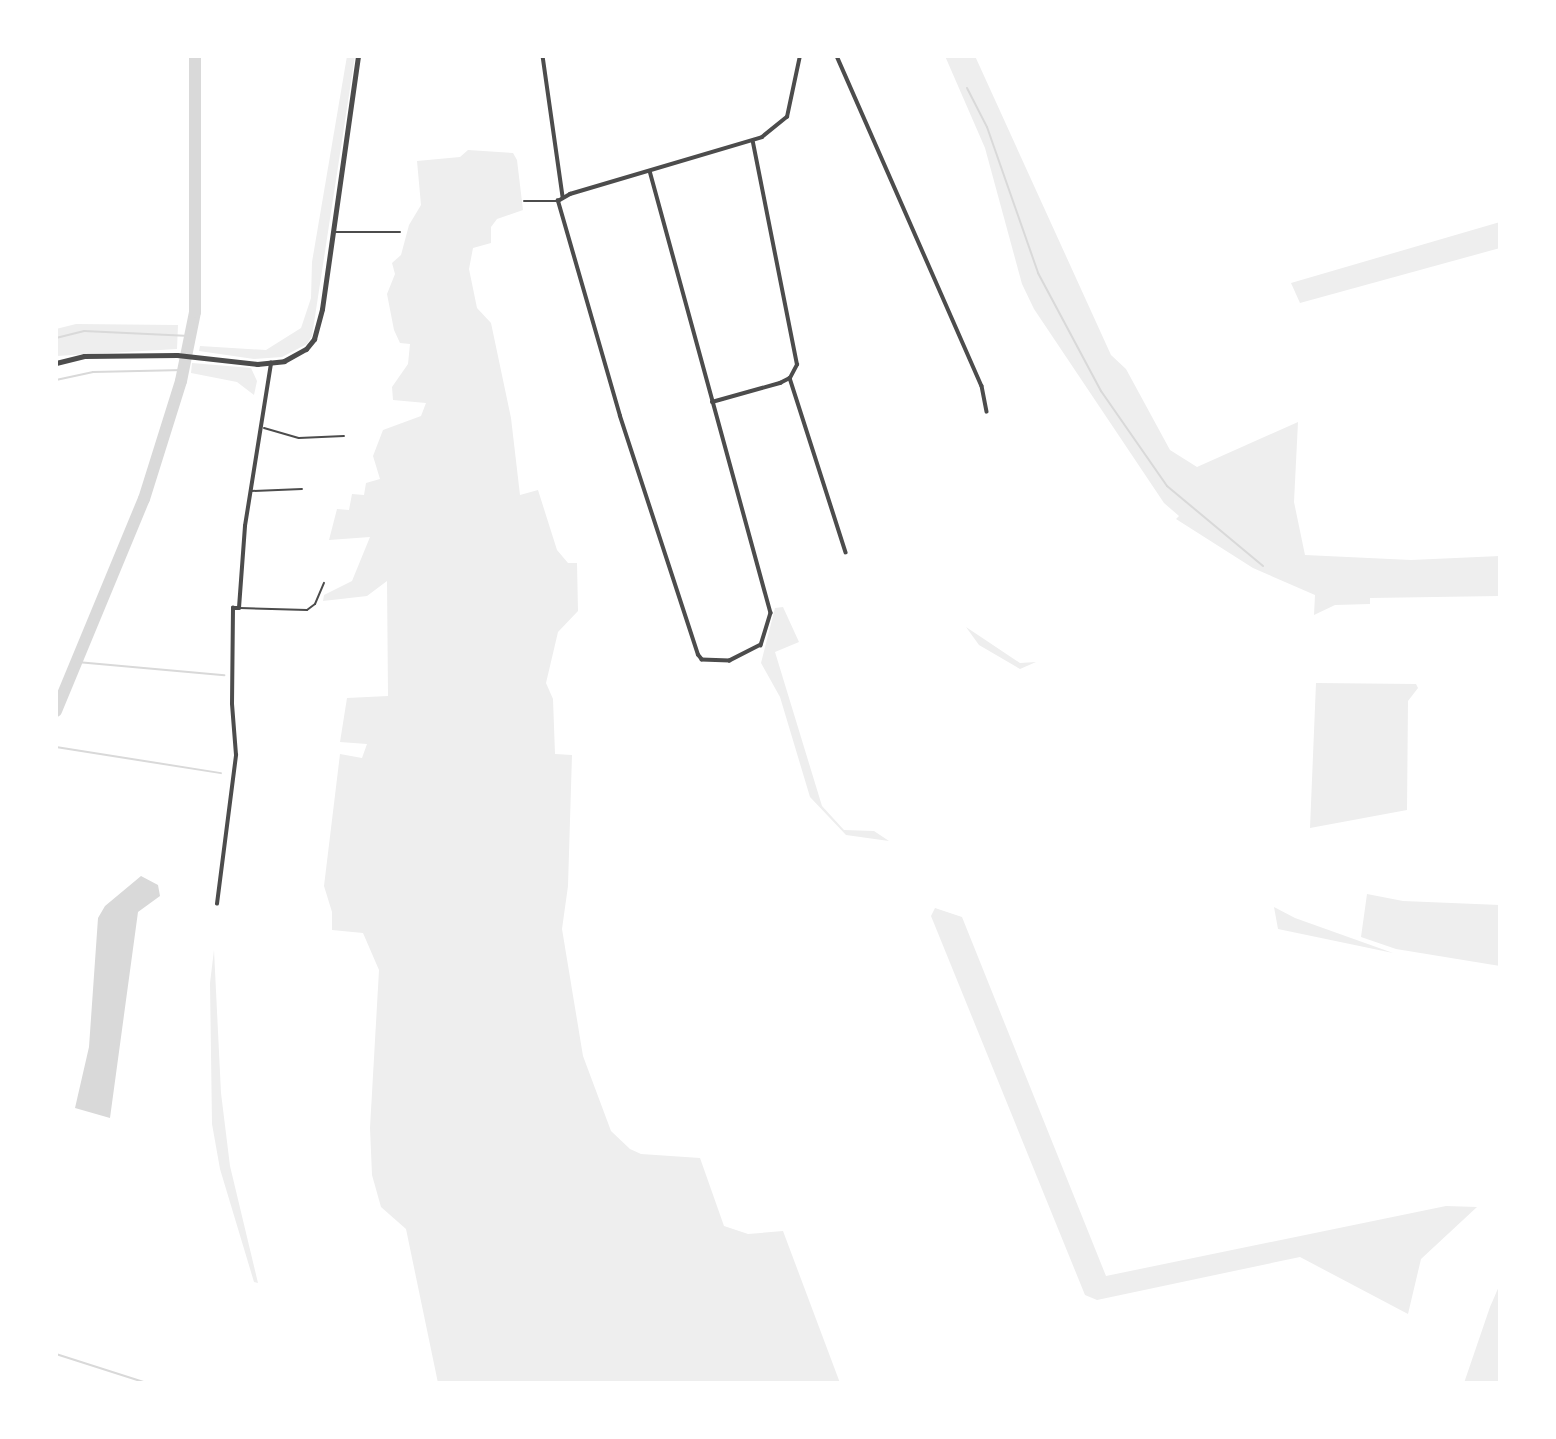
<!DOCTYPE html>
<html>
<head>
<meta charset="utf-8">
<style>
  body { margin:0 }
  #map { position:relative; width:1556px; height:1439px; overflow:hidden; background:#fff; font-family:Raleway,sans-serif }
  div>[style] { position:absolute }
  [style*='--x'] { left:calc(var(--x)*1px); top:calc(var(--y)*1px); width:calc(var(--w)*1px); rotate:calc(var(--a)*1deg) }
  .green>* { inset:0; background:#eee }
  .water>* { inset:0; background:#d9d9d9 }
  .stream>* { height:2px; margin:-1px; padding:0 1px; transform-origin:1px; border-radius:1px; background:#d9d9d9 }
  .river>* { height:12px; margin:-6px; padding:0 6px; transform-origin:6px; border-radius:6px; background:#d9d9d9 }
  .service>* { height:2px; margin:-1px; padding:0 1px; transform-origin:1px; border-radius:1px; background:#4c4c4c }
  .minor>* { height:3.5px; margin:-1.75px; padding:0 1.75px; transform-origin:1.75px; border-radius:1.75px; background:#4c4c4c }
  .tertiary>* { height:5px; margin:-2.5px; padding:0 2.5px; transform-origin:2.5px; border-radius:2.5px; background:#4c4c4c }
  span { translate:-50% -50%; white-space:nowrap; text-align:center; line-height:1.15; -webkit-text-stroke:6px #fff; paint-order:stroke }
  .frame { position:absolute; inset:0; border:58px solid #fff; pointer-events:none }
</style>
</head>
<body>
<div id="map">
  <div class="green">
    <i style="clip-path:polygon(347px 56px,355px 56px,312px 336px,307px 344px,282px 357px,254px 359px,199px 351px,200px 346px,266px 350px,301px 328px,311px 298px,312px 262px)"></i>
    <i style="clip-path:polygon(945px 56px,975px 56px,1111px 355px,1126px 369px,1170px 450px,1197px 467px,1298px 422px,1294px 502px,1305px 555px,1411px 560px,1500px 556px,1500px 596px,1370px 598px,1370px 604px,1335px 605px,1314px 615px,1315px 595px,1253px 568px,1176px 519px,1179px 516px,1164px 503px,1034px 309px,1022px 284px,985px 148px)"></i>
    <i style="clip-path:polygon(468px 150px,513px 153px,517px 160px,523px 210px,497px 219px,491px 227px,491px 243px,473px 248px,469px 269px,477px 308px,491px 323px,511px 418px,520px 495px,538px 490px,557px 550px,568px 563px,577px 563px,578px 611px,558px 632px,546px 683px,553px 699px,555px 754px,572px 755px,568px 886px,562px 929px,583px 1056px,611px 1131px,630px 1149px,641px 1154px,700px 1158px,724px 1226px,748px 1234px,783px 1231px,840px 1383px,438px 1383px,406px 1229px,381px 1207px,372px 1175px,370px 1128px,379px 970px,363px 933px,332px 930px,332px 912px,324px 886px,340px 754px,362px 758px,367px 744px,340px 742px,347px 698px,388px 696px,387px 581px,367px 596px,323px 601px,324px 595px,352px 581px,370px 537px,329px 540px,337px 509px,349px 510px,352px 494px,364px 495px,366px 483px,380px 479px,373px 456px,383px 430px,421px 416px,426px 403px,393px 400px,392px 387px,408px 364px,410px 344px,400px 343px,394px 330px,387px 294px,395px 274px,392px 263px,401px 255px,409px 225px,421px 205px,417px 161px,460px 157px)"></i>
    <i style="clip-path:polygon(1500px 222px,1500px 248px,1300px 303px,1291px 283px)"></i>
    <i style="clip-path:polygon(76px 324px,178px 325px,177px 349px,56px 356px,56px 329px)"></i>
    <i style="clip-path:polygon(192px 363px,251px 368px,257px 381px,254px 395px,237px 382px,191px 373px)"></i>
    <i style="clip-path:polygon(783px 607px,799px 642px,775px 652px,822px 806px,844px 830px,874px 831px,889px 841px,846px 835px,810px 797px,780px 697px,761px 663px,775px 608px)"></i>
    <i style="clip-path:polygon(966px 627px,1020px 663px,1036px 662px,1020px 669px,979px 645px)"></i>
    <i style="clip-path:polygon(1316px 683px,1416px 684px,1418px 688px,1408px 701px,1407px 810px,1310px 828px)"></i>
    <i style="clip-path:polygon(1367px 894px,1403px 901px,1500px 905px,1500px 966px,1396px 949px,1361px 937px)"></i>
    <i style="clip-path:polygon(1274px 907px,1295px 918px,1393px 953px,1278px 929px)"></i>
    <i style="clip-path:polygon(935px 908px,962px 917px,1106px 1276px,1446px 1206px,1477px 1207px,1421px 1259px,1408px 1314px,1300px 1257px,1097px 1300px,1085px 1295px,931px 916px)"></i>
    <i style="clip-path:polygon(214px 950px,221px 1093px,230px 1166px,258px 1283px,254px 1282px,220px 1169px,212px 1124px,210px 983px)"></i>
    <i style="clip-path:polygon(1500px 1284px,1500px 1383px,1464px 1383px,1490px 1307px)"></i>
  </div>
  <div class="water">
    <i style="clip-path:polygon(141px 876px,158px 885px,160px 896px,138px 912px,110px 1118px,75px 1108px,89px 1047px,98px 918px,105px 906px)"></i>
  </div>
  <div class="stream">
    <i style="--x:967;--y:88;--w:44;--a:62.9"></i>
    <i style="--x:987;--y:127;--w:155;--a:70.7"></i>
    <i style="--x:1038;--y:273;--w:134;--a:61.9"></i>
    <i style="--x:1101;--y:391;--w:116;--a:55.2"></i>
    <i style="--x:1167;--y:486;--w:125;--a:39.8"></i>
    <i style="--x:56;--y:338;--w:29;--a:-14"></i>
    <i style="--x:84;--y:331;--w:106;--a:2.7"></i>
    <i style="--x:56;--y:380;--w:38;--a:-12"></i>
    <i style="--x:93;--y:372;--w:91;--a:-1.3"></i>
    <i style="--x:77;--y:662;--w:148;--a:5.1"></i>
    <i style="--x:56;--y:747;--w:167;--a:9"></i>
    <i style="--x:56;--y:1354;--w:96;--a:17.7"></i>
  </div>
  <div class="river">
    <i style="--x:56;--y:711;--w:230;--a:-67.5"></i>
    <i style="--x:144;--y:499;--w:124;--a:-72.6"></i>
    <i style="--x:181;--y:381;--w:70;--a:-78.5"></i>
    <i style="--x:195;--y:312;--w:256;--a:-90"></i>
  </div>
  <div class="service">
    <i style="--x:524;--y:201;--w:34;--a:0"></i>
    <i style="--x:335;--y:232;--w:65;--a:0"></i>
    <i style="--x:264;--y:428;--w:36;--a:16"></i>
    <i style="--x:299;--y:438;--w:45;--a:-2.5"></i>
    <i style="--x:251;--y:491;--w:51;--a:-2.2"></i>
    <i style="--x:240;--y:608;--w:67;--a:1.7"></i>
    <i style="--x:307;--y:610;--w:10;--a:-37"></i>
    <i style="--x:315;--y:604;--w:23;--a:-67"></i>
  </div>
  <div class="minor">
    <i style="--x:543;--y:56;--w:142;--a:81.9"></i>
    <i style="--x:837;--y:56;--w:360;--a:66.3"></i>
    <i style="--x:982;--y:386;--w:26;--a:79"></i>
    <i style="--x:650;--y:171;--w:458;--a:74.7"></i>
    <i style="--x:771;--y:613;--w:34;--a:107"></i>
    <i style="--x:761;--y:645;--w:35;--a:153"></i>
    <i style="--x:730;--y:661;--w:28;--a:-178"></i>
    <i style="--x:702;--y:660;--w:6;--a:-129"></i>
    <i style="--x:698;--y:655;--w:251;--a:-108.1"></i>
    <i style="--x:620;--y:416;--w:224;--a:-106.1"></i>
    <i style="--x:558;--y:201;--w:14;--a:-30"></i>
    <i style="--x:570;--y:194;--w:200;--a:-16.5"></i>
    <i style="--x:762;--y:137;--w:32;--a:-39"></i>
    <i style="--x:787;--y:117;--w:62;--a:-78"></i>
    <i style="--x:790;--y:378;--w:183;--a:72.2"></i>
    <i style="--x:712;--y:402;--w:71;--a:-15.6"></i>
    <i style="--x:780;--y:383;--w:11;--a:-27"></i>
    <i style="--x:790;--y:378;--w:15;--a:-62"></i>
    <i style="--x:797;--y:365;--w:227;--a:-101.2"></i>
    <i style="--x:217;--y:904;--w:150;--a:-82.7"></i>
    <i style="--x:236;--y:755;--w:51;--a:-94.5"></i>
    <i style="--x:232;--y:704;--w:96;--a:-89.4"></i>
    <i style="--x:233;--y:608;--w:6;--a:0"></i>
    <i style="--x:239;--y:608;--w:82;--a:-85.8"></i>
    <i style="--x:245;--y:526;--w:165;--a:-80.9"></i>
  </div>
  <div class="tertiary">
    <i style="--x:56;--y:363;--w:29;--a:-14"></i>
    <i style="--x:84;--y:356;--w:93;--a:-0.6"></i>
    <i style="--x:177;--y:355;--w:81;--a:6.4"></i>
    <i style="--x:257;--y:364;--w:27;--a:-6"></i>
    <i style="--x:284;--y:361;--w:25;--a:-29"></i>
    <i style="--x:306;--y:349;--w:13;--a:-51"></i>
    <i style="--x:314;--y:339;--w:31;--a:-75"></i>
    <i style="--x:322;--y:309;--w:256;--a:-81.9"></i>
  </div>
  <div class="frame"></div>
</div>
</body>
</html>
